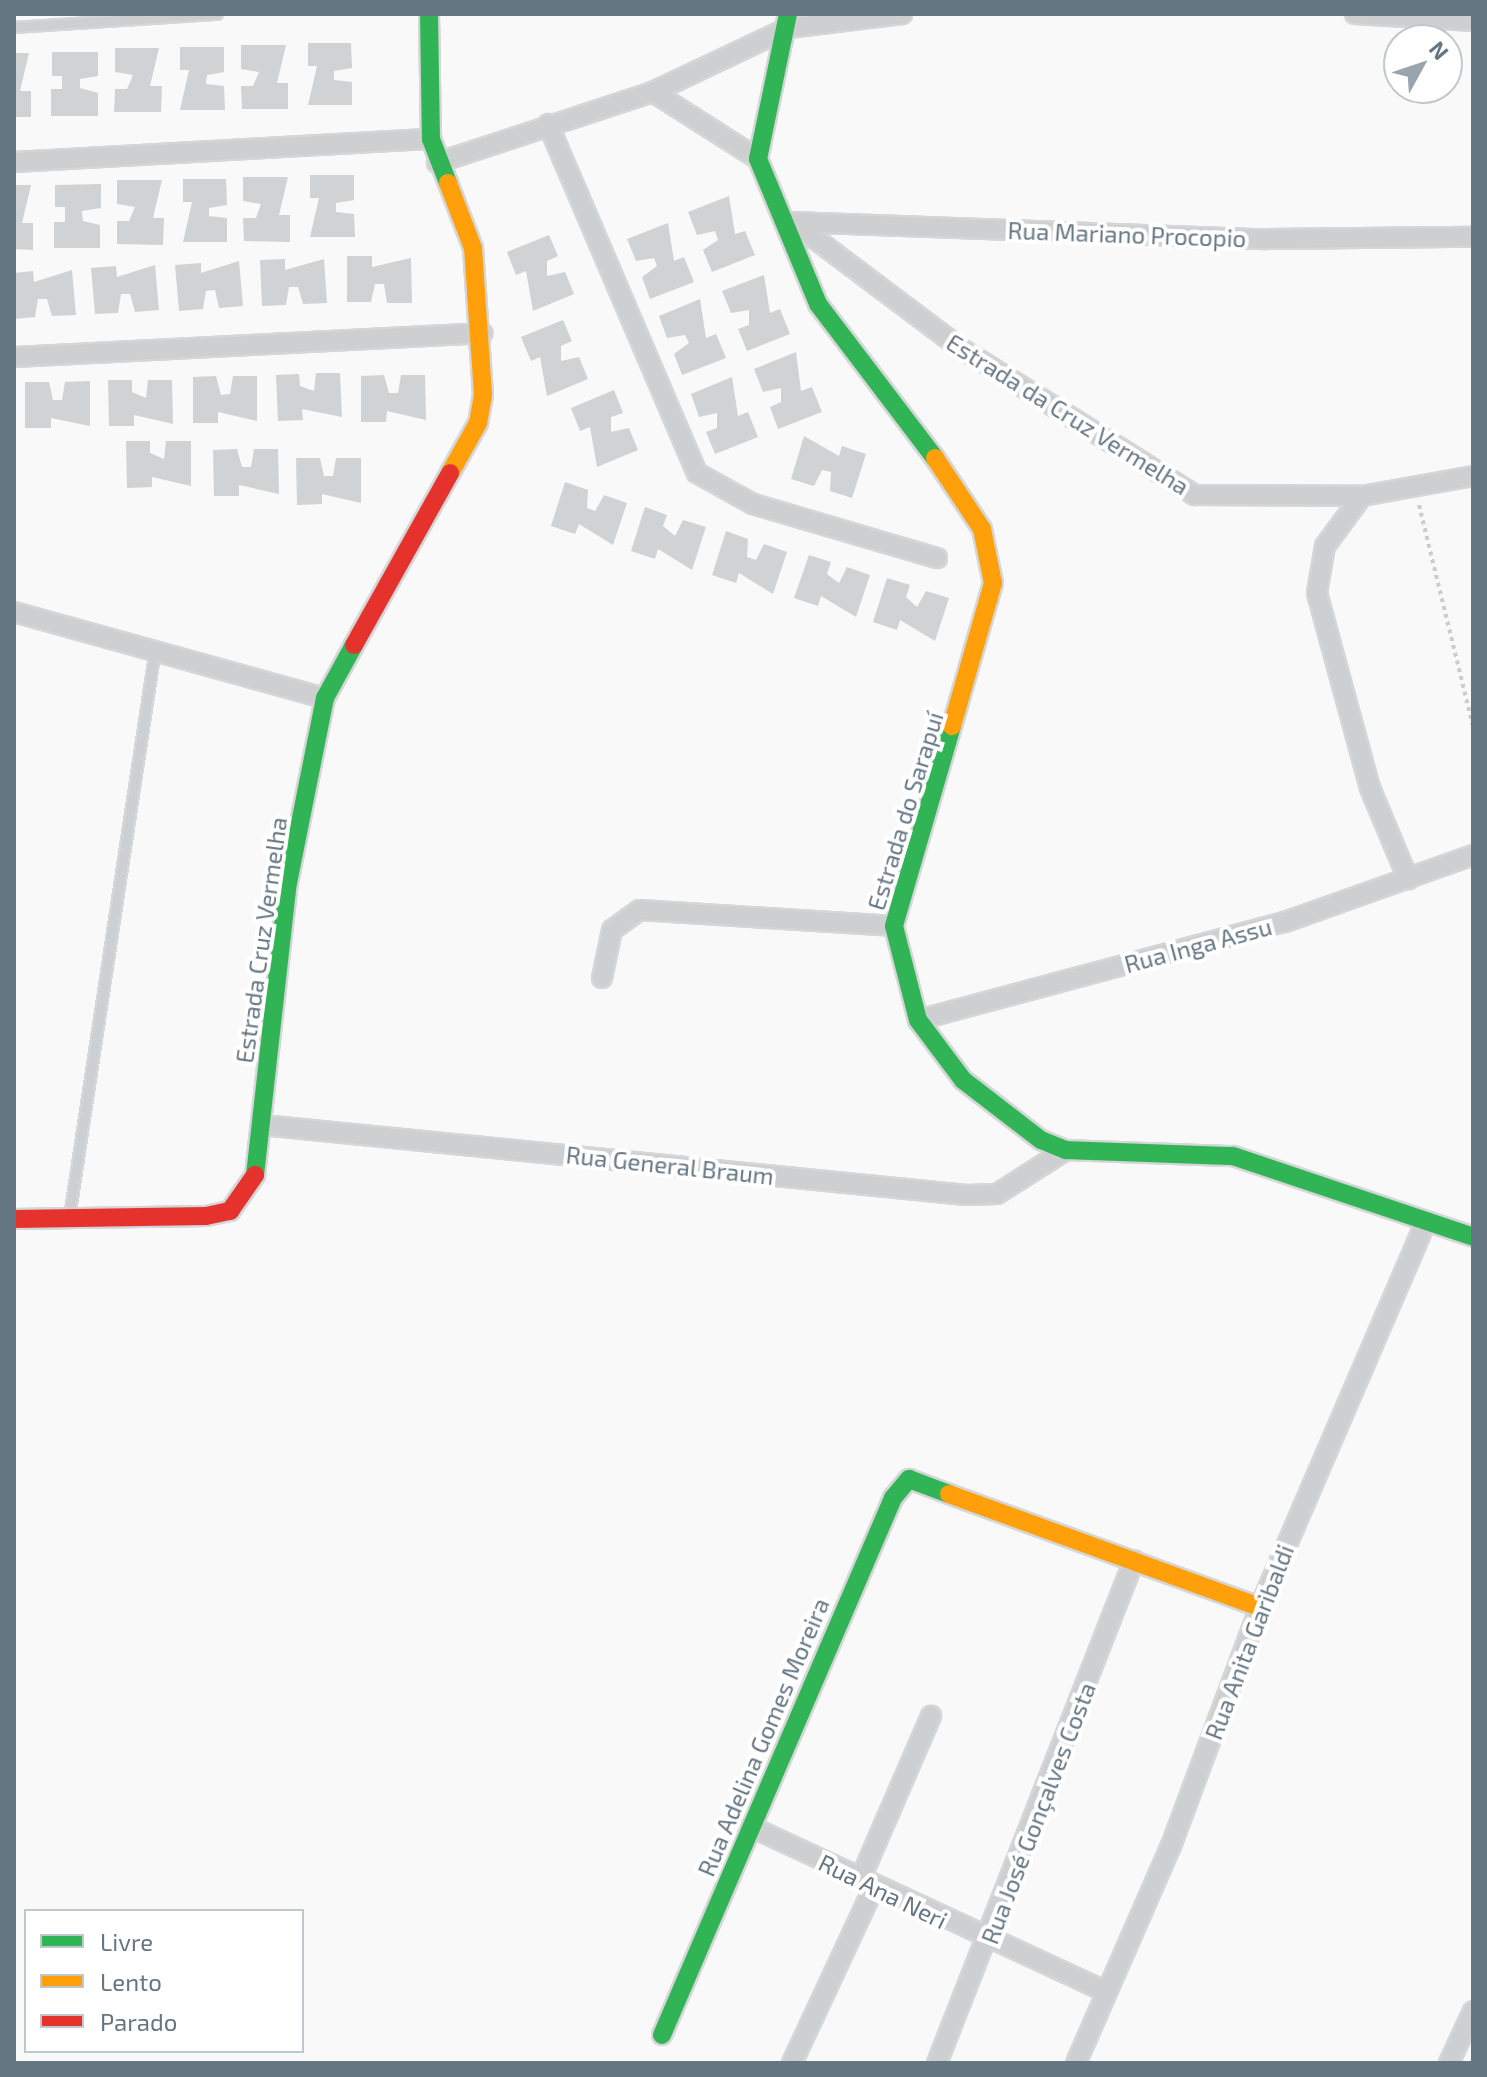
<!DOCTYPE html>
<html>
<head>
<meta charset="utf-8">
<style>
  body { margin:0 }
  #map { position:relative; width:1487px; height:2077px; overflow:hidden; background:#f9f9f9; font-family:"Exo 2",sans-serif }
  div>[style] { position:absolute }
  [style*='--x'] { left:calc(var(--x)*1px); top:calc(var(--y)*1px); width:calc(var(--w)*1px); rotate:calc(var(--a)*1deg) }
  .building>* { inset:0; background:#d0d2d3 }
  .path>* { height:4px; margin-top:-2px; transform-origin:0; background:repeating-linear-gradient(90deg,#cbcccd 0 4px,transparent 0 8px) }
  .roads { filter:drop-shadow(2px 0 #d5d6d7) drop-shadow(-2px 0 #d5d6d7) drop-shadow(0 2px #d5d6d7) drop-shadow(0 -2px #d5d6d7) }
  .lane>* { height:9px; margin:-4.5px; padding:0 4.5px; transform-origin:4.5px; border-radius:4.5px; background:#cecfd0 }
  .street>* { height:18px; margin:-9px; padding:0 9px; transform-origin:9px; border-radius:9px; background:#cecfd0 }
  .fast>* { height:18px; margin:-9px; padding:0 9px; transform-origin:9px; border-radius:9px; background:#30b455 }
  .slow>* { height:18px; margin:-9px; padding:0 9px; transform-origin:9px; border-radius:9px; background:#ff9f0a }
  .jam>* { height:18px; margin:-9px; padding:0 9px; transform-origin:9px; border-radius:9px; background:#e5322d }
  span { translate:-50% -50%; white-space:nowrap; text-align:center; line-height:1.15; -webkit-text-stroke:8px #fff; paint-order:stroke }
  .street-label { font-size:24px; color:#657683 }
  .frame { position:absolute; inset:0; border:16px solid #657683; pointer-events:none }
  .legend { position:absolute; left:24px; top:1909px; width:280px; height:144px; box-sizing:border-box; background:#fff; border:2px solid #c1c8cd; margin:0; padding:10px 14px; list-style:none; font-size:24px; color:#657683 }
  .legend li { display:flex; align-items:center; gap:16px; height:40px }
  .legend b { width:40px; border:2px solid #c1c8cd }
  .north { position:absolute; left:1383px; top:24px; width:80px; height:80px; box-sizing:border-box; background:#fff; border:2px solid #c1c8cd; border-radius:50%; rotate:50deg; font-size:22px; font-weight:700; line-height:32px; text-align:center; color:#657683 }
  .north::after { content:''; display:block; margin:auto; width:28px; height:36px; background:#99a4ac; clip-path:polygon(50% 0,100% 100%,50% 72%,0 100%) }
</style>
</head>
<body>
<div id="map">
  <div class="building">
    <i style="clip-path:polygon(308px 43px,351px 43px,352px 68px,334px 71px,334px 80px,352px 82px,352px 105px,308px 105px,317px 66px,308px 66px)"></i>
    <i style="clip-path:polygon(241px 45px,286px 45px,277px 83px,288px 83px,288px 109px,242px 109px,241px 86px,253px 86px,259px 72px,241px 69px)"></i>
    <i style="clip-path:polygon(180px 47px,224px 47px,224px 72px,207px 75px,206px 84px,224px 86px,225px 110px,180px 110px,189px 70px,180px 70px)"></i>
    <i style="clip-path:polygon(115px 48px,159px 48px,150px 86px,162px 86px,161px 112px,114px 112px,115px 89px,127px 89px,133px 75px,115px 72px)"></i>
    <i style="clip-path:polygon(52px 52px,98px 52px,98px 76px,80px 79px,80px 88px,98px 93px,98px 116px,51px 116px,51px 89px,62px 89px,62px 76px,52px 76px)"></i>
    <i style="clip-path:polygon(14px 53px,29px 53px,20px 91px,31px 91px,31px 117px,14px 117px)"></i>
    <i style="clip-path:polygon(310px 175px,354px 175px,354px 200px,336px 203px,336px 212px,354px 214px,355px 237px,310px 237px,319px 198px,310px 198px)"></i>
    <i style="clip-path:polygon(243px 177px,288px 177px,279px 215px,290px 215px,290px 242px,244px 241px,243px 218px,256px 218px,261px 204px,243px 201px)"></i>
    <i style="clip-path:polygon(183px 179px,226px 179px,227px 205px,209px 208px,209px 216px,227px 218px,227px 242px,183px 242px,192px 202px,183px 202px)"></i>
    <i style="clip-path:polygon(117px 180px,162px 180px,153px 218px,164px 218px,163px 245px,117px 244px,117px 221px,129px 221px,135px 207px,117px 204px)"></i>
    <i style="clip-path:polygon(101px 184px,101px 208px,82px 211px,83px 221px,100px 225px,100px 248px,54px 248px,54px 222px,65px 222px,65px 207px,55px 207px,55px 185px)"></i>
    <i style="clip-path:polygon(14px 185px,31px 185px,22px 223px,33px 223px,33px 250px,14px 249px)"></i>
    <i style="clip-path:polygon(729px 196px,735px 234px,745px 231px,755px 255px,712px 272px,703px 250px,718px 240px,715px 231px,697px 235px,688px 212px)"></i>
    <i style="clip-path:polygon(668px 223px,674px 261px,684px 257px,694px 282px,650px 299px,642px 277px,657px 266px,654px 258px,636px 261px,627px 239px)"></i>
    <i style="clip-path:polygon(549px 235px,558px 256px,547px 261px,547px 276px,565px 272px,574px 294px,533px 311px,526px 271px,516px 275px,507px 252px)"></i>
    <i style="clip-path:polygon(347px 256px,372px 256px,372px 267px,411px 258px,412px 303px,387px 303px,384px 284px,375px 284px,371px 302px,347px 302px)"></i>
    <i style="clip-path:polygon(285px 259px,285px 270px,324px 259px,327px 303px,303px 304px,298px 287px,289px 287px,286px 305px,262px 306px,260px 260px)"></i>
    <i style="clip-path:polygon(239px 261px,243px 306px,219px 308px,215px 290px,206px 291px,203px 309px,179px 311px,175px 265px,201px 263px,201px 273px)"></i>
    <i style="clip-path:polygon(155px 265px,159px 310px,135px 312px,130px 294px,121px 294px,118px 313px,95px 314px,91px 268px,116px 266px,117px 277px)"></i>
    <i style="clip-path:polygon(72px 270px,76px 315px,52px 316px,47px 299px,38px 299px,35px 317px,14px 319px,14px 273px,33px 271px,34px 282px)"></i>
    <i style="clip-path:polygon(764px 275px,770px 313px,780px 309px,790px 334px,747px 351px,738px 329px,749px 325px,749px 310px,731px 313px,722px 291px)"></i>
    <i style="clip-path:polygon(700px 299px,706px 338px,716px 334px,726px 358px,682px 375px,674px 354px,689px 343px,685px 335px,667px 338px,659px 316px)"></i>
    <i style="clip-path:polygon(563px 320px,572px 341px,561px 346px,561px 361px,579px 357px,588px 379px,547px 396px,540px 357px,531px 361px,521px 337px)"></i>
    <i style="clip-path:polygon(796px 352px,801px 391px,812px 387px,822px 412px,778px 429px,770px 407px,781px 402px,781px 388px,763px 392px,754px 369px)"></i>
    <i style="clip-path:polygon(316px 373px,340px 373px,342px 417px,302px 409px,303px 420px,278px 421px,276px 375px,299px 374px,300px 386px,314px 391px)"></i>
    <i style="clip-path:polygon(384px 375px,389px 393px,398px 393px,401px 375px,425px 375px,426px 420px,387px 411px,386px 422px,361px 422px,361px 376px)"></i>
    <i style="clip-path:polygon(216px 376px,221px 395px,230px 394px,233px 376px,257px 376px,257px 421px,218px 412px,218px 423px,193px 423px,193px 377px)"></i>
    <i style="clip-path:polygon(732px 377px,738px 416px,748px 412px,758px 437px,715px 454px,706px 432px,717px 428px,717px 413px,699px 417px,691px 394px)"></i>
    <i style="clip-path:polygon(108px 380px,132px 380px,132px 392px,146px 398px,148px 380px,172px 380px,173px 424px,134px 415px,134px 426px,109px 426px)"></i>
    <i style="clip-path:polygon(90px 381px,90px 426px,51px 418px,51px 428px,25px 428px,25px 382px,49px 382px,53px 400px,62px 400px,65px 382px)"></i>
    <i style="clip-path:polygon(614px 390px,623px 413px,611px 417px,611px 432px,629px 428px,638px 450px,597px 467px,590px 427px,580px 431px,571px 408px)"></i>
    <i style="clip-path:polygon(804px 436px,839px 456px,842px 446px,866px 454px,852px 498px,830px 491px,831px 472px,822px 470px,814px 486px,791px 479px)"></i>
    <i style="clip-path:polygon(126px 441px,150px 441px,150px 453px,164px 459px,166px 441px,191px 441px,191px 486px,152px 477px,152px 487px,127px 488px)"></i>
    <i style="clip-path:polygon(237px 449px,242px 467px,251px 467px,254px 449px,278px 449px,279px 494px,239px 485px,239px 496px,214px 496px,213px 450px)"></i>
    <i style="clip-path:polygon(296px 458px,320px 458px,324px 476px,333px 476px,336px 458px,361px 458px,361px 503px,322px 494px,322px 504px,297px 505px)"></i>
    <i style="clip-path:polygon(565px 482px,588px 490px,587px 508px,595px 511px,604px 495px,627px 503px,613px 545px,579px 524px,575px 534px,551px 526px)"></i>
    <i style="clip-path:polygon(645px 507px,667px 515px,663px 526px,675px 536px,683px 520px,706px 527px,692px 570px,658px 549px,655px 559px,631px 551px)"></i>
    <i style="clip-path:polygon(726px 531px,748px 539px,747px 557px,756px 560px,764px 544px,787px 552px,773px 594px,739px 573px,736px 583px,712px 575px)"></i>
    <i style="clip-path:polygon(809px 555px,831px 562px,827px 574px,839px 583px,847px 567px,870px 575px,856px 617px,821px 596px,818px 606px,794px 598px)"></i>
    <i style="clip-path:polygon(887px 578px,910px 585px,906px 597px,917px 607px,926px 591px,949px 598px,935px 641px,900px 620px,897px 630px,873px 622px)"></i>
  </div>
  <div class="path">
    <i style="--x:1419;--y:505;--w:228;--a:76.3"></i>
  </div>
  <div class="roads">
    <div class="lane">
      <i style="--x:14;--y:27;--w:203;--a:-3.7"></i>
      <i style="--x:69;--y:1217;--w:568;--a:-81.4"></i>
    </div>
    <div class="street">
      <i style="--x:1355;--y:14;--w:118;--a:3.4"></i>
      <i style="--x:653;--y:92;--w:125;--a:32.5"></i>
      <i style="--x:548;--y:124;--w:379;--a:66.9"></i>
      <i style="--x:697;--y:473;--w:64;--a:29"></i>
      <i style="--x:753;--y:504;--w:192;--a:16.4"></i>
      <i style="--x:14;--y:162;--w:418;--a:-3.2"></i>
      <i style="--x:437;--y:163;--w:227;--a:-18.2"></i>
      <i style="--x:653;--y:92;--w:149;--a:-25.4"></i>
      <i style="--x:788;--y:28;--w:115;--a:-7"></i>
      <i style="--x:792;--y:222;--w:474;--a:2.1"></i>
      <i style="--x:1266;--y:239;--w:207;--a:-0.6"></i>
      <i style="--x:794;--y:223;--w:210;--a:36.9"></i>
      <i style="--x:962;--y:349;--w:275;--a:32.1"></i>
      <i style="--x:1195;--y:495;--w:167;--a:0.3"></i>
      <i style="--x:1362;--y:496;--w:113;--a:-10.2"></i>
      <i style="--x:14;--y:357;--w:469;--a:-2.9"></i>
      <i style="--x:1362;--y:496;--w:62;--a:126.5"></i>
      <i style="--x:1325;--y:546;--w:48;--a:99.7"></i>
      <i style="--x:1317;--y:593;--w:202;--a:74.8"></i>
      <i style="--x:1370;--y:788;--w:99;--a:67.3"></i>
      <i style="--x:14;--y:612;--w:323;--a:15.5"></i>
      <i style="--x:602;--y:978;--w:49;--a:-78.2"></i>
      <i style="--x:612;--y:930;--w:34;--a:-36"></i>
      <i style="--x:640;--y:910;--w:255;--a:3.6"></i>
      <i style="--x:918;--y:1020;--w:380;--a:-15"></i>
      <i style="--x:1285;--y:922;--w:200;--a:-19.6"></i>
      <i style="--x:262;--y:1125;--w:708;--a:5.67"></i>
      <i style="--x:967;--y:1195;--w:30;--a:-2"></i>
      <i style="--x:997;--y:1194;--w:82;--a:-32.5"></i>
      <i style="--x:749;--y:1826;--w:394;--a:24.9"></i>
      <i style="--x:860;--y:1880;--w:179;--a:-66.6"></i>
      <i style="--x:792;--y:2063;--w:194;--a:-65"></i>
      <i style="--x:937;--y:2063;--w:540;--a:-68.61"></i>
      <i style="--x:1076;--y:2063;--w:237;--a:-66.4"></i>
      <i style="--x:1171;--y:1846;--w:255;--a:-69.6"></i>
      <i style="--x:1260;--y:1607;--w:419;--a:-66.7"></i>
      <i style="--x:1449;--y:2063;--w:57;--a:-65.2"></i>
    </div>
    <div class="fast">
      <i style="--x:429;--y:14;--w:125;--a:89.1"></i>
      <i style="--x:431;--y:139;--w:47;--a:68.9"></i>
      <i style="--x:788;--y:14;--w:148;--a:101.7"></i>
      <i style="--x:758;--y:159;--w:157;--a:67.5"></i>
      <i style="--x:818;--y:304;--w:193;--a:52.8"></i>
      <i style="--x:952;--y:726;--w:208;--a:106.2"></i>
      <i style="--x:894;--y:926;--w:97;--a:75.7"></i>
      <i style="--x:918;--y:1020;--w:75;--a:53.1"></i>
      <i style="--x:963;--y:1080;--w:98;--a:37.6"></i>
      <i style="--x:1041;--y:1140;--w:27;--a:22"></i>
      <i style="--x:1066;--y:1150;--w:167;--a:2.1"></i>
      <i style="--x:1233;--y:1156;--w:253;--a:18.6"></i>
      <i style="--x:255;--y:1175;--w:294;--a:-83.6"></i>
      <i style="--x:288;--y:883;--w:189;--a:-78.7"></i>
      <i style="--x:325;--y:698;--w:60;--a:-61.3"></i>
      <i style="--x:662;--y:2035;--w:585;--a:-66.72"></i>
      <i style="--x:893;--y:1498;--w:25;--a:-50"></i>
      <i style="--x:909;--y:1479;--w:43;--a:20.6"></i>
    </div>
    <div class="slow">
      <i style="--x:448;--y:183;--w:70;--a:69"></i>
      <i style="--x:473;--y:248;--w:147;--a:86.1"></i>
      <i style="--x:483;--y:395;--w:28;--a:100"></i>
      <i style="--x:478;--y:423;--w:57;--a:119.2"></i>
      <i style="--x:935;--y:458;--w:85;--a:56.5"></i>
      <i style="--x:982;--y:529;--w:55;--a:78.5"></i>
      <i style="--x:993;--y:583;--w:149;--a:106"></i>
      <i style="--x:949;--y:1494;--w:331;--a:20"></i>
    </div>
    <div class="jam">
      <i style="--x:354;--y:645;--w:197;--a:-60.8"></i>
      <i style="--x:14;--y:1219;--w:192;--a:-0.9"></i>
      <i style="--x:206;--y:1216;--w:25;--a:-12"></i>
      <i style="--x:230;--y:1211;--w:44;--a:-55.2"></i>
    </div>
  </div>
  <div class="street-label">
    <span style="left:1127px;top:234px;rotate:2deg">Rua Mariano Procopio</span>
    <span style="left:1068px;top:414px;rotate:32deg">Estrada da Cruz Vermelha</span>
    <span style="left:905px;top:811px;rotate:-73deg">Estrada do Sarapuí</span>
    <span style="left:261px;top:940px;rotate:-82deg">Estrada Cruz Vermelha</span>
    <span style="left:1198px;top:945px;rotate:-15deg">Rua Inga Assu</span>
    <span style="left:670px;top:1165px;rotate:6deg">Rua General Braum</span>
    <span style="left:1249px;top:1642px;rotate:-69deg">Rua Anita Garibaldi</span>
    <span style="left:763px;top:1737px;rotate:-67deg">Rua Adelina Gomes Moreira</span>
    <span style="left:1038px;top:1813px;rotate:-69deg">Rua José Gonçalves Costa</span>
    <span style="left:883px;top:1891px;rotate:26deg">Rua Ana Neri</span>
  </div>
  <div class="frame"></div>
  <ul class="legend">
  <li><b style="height:10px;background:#30b455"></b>Livre</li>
  <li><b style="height:10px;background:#ff9f0a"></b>Lento</li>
  <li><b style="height:10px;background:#e5322d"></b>Parado</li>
  </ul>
  <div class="north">N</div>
</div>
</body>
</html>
